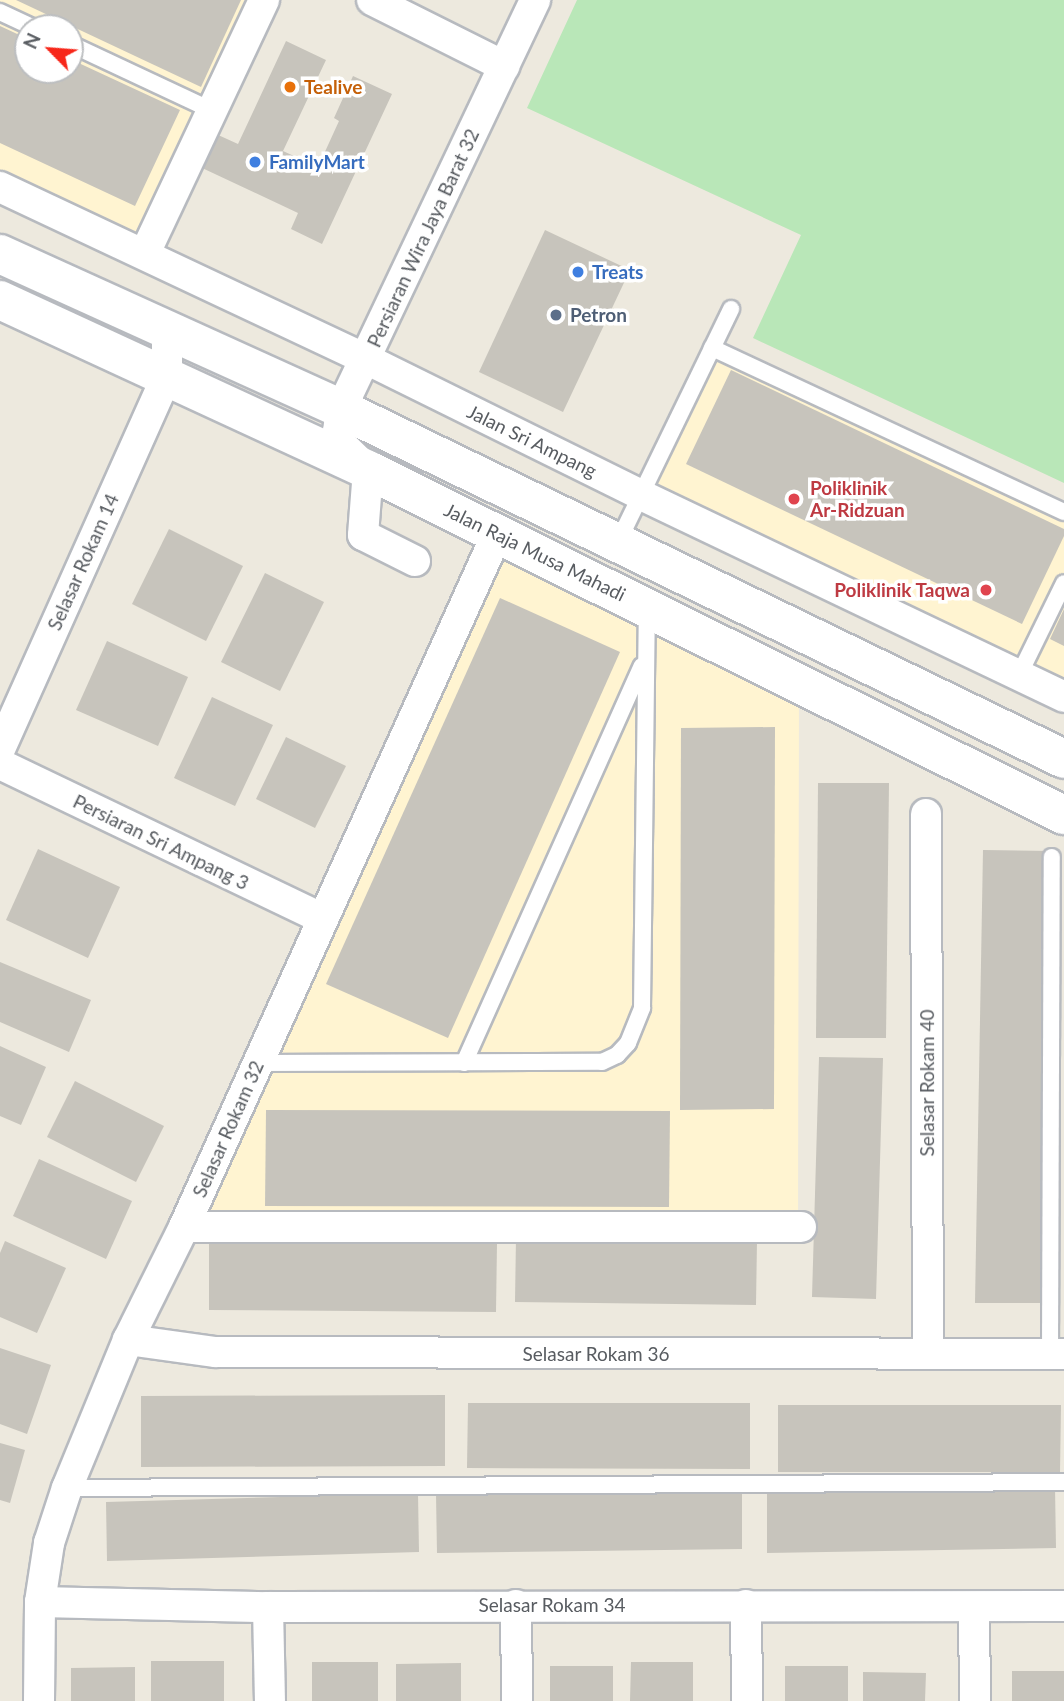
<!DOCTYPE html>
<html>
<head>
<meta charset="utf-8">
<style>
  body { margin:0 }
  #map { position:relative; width:1064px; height:1701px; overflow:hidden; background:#ede9de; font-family:Lato,sans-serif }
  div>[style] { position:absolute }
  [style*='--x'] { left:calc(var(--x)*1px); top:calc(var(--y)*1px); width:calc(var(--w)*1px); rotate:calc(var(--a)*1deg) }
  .commercial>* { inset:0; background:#fff4d1 }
  .green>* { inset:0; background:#b9e7b8 }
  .building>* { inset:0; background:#c7c4bc }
  .roads { filter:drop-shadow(2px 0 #b7babf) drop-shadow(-2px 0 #b7babf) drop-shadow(0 2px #b7babf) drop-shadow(0 -2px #b7babf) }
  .lane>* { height:16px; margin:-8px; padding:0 8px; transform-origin:8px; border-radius:8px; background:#fff }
  .street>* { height:30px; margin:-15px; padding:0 15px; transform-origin:15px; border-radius:15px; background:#fff }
  .secondary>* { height:38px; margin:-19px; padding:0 19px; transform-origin:19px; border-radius:19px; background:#fff }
  .dots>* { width:19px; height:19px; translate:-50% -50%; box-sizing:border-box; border:4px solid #fff; border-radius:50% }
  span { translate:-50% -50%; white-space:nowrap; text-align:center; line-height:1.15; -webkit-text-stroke:7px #fff; paint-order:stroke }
  .food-label { font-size:19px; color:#c56008; font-weight:700 }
  .left { translate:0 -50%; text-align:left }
  .shop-label { font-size:19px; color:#366cbe; font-weight:700 }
  .street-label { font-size:19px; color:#585c61 }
  .service-label { font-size:19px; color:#4e5e75; font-weight:700 }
  .health-label { font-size:19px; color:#be3a42; font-weight:700 }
  .right { translate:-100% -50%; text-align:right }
  .north { position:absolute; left:14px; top:14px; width:70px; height:70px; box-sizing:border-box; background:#fff; border:2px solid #bcbec0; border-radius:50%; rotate:295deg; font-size:19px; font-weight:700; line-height:28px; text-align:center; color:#585c61 }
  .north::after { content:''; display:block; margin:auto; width:24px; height:32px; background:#f7271a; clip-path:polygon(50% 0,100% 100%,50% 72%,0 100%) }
</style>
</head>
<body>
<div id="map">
  <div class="commercial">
    <i style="clip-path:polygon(evenodd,0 0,265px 0,144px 258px,0 191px,0 0,28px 28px,70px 28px,70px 70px,28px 70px,28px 28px)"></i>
    <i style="clip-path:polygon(706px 343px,1064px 511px,1064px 688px,638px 487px)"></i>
    <i style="clip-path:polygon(494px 535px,799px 686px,798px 1228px,180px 1228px)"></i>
  </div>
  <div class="green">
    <i style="clip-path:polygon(577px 0,1064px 0,1064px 483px,753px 338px,801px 235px,527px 108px)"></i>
  </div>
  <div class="building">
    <i style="clip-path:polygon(16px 0,241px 0,201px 87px)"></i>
    <i style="clip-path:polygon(0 26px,28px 39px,28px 70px,70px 70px,70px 59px,180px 110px,135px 206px,0 143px)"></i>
    <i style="clip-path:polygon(286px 41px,326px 60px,283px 151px,318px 167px,339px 121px,334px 118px,353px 76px,392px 94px,322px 244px,291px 229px,298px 213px,200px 167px,216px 134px,238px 144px)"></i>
    <i style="clip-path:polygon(545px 230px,630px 270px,563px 412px,479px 372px)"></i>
    <i style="clip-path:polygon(731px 370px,1064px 529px,1064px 536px,1022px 624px,686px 464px)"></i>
    <i style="clip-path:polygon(169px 529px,243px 566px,206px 641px,132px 604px)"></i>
    <i style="clip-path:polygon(265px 573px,324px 602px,280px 691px,221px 662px)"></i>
    <i style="clip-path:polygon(500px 598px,620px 652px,448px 1038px,326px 984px)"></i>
    <i style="clip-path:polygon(1064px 609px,1064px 646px,1050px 639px)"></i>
    <i style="clip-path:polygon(107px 641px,188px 677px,158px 746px,76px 710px)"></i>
    <i style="clip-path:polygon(212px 697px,273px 725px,235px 806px,174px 778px)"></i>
    <i style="clip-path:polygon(775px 727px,774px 1109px,680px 1110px,681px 728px)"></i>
    <i style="clip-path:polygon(286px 737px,346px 766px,315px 828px,256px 799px)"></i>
    <i style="clip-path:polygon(818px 783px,889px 783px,886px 1038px,816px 1038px)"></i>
    <i style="clip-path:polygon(38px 849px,120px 887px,88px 958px,6px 920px)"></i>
    <i style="clip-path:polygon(983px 850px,1051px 851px,1043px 1303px,975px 1303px)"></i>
    <i style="clip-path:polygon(0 962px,91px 1000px,69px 1052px,0 1022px)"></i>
    <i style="clip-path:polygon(0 1046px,46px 1067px,21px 1125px,0 1116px)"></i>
    <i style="clip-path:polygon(819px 1057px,883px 1058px,876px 1299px,812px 1297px)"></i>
    <i style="clip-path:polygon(75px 1081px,164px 1126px,136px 1182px,47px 1137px)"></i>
    <i style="clip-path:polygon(266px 1110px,670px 1111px,669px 1207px,265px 1206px)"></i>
    <i style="clip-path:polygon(39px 1159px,132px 1201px,106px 1259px,13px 1216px)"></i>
    <i style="clip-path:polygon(516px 1237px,757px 1240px,756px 1305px,515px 1302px)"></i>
    <i style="clip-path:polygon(5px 1241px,66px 1268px,37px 1333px,0 1317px,0 1253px)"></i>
    <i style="clip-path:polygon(209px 1241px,497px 1243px,496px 1312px,209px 1310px)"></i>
    <i style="clip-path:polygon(0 1348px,51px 1365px,27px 1434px,0 1424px)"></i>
    <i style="clip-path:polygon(445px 1395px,445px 1466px,141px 1467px,141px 1396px)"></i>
    <i style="clip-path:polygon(468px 1403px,750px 1403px,750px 1469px,467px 1468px)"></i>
    <i style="clip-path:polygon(778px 1405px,1061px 1405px,1060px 1472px,778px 1472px)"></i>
    <i style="clip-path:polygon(0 1443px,25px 1450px,10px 1503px,0 1500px)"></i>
    <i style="clip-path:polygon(1055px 1487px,1056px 1548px,767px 1553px,767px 1492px)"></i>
    <i style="clip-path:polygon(742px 1489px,742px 1549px,437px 1553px,436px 1494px)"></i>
    <i style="clip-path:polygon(418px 1493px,419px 1552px,107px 1561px,106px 1502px)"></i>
    <i style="clip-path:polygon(151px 1661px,224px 1661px,224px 1701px,151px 1701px)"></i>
    <i style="clip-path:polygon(312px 1662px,378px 1662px,378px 1701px,312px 1701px)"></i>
    <i style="clip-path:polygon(631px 1662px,693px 1662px,693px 1701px,630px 1701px)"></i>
    <i style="clip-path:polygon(461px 1663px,461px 1701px,396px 1701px,396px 1664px)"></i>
    <i style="clip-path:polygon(550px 1666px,613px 1666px,613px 1701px,550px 1701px)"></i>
    <i style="clip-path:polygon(785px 1666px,848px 1666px,848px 1701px,785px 1701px)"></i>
    <i style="clip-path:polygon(135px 1667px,135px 1701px,71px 1701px,71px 1668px)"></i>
    <i style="clip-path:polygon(1012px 1671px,1064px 1671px,1064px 1701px,1012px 1701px)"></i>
    <i style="clip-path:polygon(863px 1672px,926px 1673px,925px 1701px,863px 1701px)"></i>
  </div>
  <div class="roads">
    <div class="lane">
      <i style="--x:0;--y:12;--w:38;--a:25"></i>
      <i style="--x:70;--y:44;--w:156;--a:25.1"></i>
      <i style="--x:712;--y:348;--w:388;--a:25"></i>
      <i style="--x:618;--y:542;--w:259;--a:-64.1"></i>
      <i style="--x:1019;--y:675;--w:102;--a:-63.9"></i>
      <i style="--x:258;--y:1063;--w:344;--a:-0.2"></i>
      <i style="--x:602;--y:1062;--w:17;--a:-25"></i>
      <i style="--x:617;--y:1055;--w:16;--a:-47"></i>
      <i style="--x:628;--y:1043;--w:38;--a:-68"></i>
      <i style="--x:642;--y:1008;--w:399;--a:-89.3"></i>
      <i style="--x:464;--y:1063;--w:435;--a:-65.9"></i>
      <i style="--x:1050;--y:1353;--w:496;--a:-89.8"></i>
      <i style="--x:67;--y:1488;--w:997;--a:-0.34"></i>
    </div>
    <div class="street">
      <i style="--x:372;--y:0;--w:148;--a:26.6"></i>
      <i style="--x:0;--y:187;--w:404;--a:25.2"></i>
      <i style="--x:366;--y:359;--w:307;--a:26.3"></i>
      <i style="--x:641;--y:495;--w:469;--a:25.5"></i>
      <i style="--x:145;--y:253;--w:280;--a:-64.8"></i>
      <i style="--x:415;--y:561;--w:58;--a:-153.4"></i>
      <i style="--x:363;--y:535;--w:65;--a:-85.6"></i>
      <i style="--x:368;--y:470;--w:36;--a:-136"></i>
      <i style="--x:342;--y:445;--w:14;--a:-107"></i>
      <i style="--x:338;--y:432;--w:23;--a:-83"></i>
      <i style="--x:341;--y:409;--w:453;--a:-64.6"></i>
      <i style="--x:0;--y:749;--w:409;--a:-65.9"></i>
      <i style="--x:167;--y:376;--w:45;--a:-90"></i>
      <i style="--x:0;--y:764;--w:358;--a:25.6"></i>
      <i style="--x:926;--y:814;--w:538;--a:89.79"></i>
      <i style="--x:184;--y:1227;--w:617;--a:0"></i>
      <i style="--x:128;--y:1340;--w:88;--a:7.9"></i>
      <i style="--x:215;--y:1352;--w:849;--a:0.13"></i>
      <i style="--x:40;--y:1602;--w:228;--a:1.3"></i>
      <i style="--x:268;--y:1607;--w:796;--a:-0.07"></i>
      <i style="--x:516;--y:1605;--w:96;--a:89.4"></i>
      <i style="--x:746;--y:1605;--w:96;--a:89.4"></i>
      <i style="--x:268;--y:1607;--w:94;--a:88.8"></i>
      <i style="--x:974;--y:1607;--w:94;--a:89.4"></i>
      <i style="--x:39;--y:1701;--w:99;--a:-89.4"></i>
      <i style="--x:40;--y:1602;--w:60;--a:-81.3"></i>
      <i style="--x:49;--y:1543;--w:58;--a:-71.9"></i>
      <i style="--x:67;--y:1488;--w:160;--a:-67.6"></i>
      <i style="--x:128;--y:1340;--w:126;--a:-63.6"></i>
      <i style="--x:184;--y:1227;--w:760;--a:-65.69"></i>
    </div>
    <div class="secondary">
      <i style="--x:0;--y:254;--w:375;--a:24.4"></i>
      <i style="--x:341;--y:409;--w:803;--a:25.83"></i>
      <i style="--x:0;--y:300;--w:405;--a:24.8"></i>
      <i style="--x:368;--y:470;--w:777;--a:26.37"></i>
    </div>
  </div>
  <div class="dots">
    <i style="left:290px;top:87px;background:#e8710a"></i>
    <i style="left:255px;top:162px;background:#3f7fe0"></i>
    <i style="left:578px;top:272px;background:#3f7fe0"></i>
    <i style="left:556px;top:315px;background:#5c6f8a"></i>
    <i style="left:794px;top:499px;background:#e0444e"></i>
    <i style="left:986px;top:590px;background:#e0444e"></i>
  </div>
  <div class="food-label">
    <span class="left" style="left:304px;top:87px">Tealive</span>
  </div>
  <div class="shop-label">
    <span class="left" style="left:269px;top:162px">FamilyMart</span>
    <span class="left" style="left:592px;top:272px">Treats</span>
  </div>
  <div class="street-label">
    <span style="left:423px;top:238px;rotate:-65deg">Persiaran Wira Jaya Barat 32</span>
    <span style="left:532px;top:441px;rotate:26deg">Jalan Sri Ampang</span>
    <span style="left:535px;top:552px;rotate:26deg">Jalan Raja Musa Mahadi</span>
    <span style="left:83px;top:562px;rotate:-66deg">Selasar Rokam 14</span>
    <span style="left:161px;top:842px;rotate:26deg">Persiaran Sri Ampang 3</span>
    <span style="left:927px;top:1083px;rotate:-90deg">Selasar Rokam 40</span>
    <span style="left:228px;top:1129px;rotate:-66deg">Selasar Rokam 32</span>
    <span style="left:596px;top:1354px">Selasar Rokam 36</span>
    <span style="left:552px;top:1605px">Selasar Rokam 34</span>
  </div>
  <div class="service-label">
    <span class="left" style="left:570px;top:315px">Petron</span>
  </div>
  <div class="health-label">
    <span class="left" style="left:810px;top:499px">Poliklinik<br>Ar-Ridzuan</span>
    <span class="right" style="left:970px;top:590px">Poliklinik Taqwa</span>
  </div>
  <div class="north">N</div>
</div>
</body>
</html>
